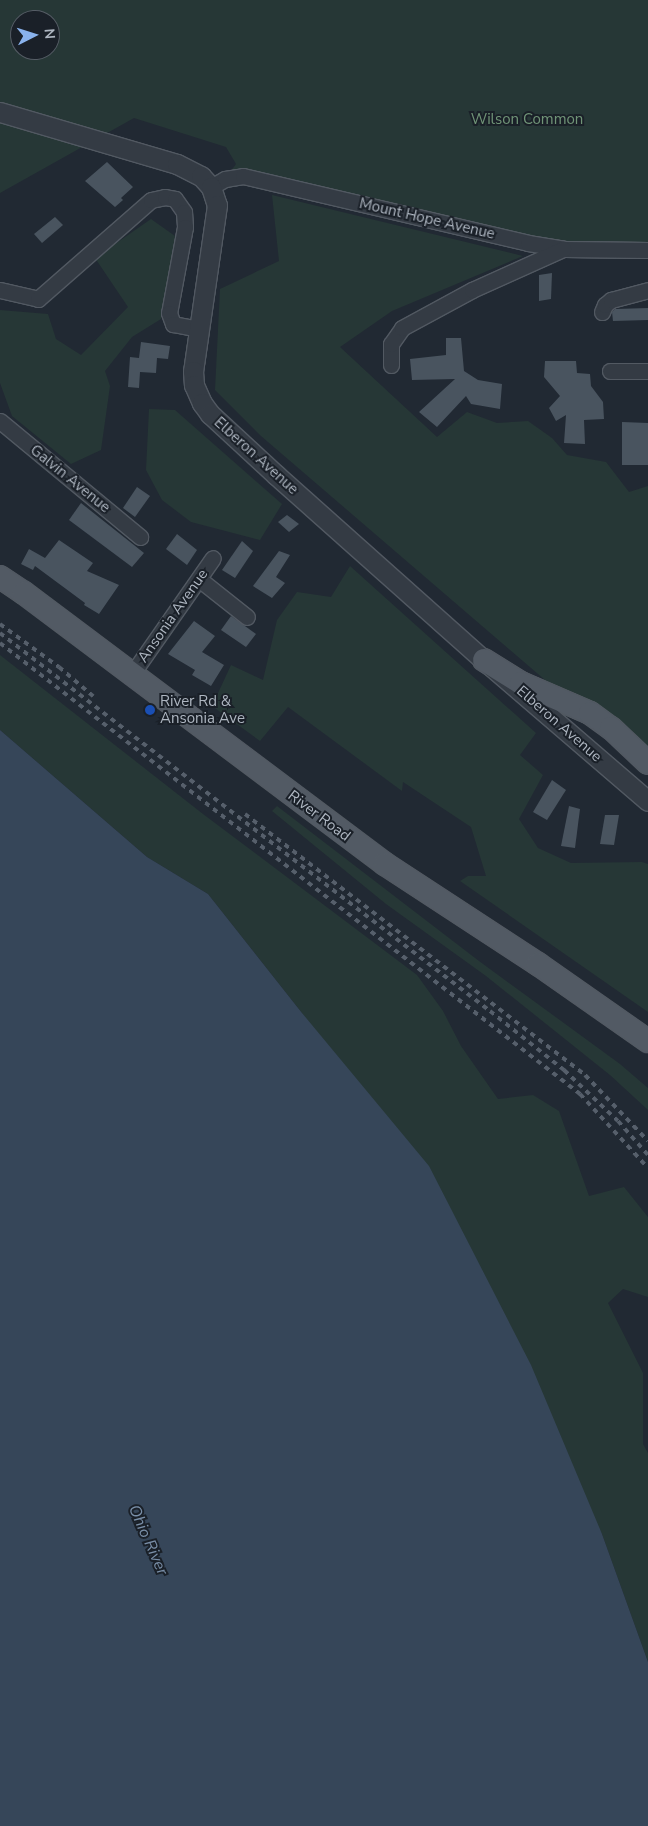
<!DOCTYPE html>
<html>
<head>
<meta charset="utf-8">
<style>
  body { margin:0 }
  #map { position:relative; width:648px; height:1826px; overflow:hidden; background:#212933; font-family:"Nunito Sans",sans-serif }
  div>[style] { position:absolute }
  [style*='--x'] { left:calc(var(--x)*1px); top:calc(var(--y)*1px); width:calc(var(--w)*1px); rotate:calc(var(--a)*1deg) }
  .green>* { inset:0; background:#263736 }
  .water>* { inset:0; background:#364659 }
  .building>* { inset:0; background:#49545f }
  .roads { filter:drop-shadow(1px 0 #525962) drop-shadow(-1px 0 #525962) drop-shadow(0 1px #525962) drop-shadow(0 -1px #525962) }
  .minor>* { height:15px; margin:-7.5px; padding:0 7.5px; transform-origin:7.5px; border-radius:7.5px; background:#343b44 }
  .tertiary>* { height:19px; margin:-9.5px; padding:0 9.5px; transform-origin:9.5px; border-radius:9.5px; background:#343b44 }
  .primary>* { height:22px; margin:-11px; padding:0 11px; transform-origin:11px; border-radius:11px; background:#525a64 }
  .rail>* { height:4px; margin-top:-2px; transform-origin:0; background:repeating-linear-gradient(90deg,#565f6b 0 5px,transparent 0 10px) }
  .dots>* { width:14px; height:14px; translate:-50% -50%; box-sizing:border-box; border:2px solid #1a2028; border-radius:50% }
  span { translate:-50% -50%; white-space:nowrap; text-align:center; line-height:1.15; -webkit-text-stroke:4px #1a2028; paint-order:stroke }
  .park-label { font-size:15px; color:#709477 }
  .street-label { font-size:15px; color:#aeb6c1 }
  .poi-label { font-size:15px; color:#aeb6c1 }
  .left { translate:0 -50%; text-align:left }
  .water-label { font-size:16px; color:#798ea7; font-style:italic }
  .north { position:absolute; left:10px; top:10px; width:50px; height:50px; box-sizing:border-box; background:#1a2028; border:1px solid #555c65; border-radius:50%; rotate:85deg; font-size:14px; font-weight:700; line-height:20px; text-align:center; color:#aeb6c1 }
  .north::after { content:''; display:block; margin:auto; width:18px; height:22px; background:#89b2ec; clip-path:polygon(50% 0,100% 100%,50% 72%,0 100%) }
</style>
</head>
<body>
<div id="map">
  <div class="green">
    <i style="clip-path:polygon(evenodd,0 0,648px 0,648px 250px,564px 249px,225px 179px,236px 164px,226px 147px,134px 118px,0 193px,0 0,20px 20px,50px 20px,50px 50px,20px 50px,20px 20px)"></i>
    <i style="clip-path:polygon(272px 195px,523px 256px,392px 311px,340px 347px,437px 437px,467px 412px,497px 423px,528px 421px,552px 438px,567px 455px,606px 462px,629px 492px,648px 486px,648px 748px,598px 705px,545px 680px,261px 436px,215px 390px,220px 289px,279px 261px)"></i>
    <i style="clip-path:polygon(151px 219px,175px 236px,161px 319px,132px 337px,105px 371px,110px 386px,101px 450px,71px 464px,12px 416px,0 383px,0 310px,48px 314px,56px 339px,81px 355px,128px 307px,95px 258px)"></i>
    <i style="clip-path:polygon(149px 409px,175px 410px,282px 504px,260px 540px,191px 522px,162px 500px,146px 470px)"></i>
    <i style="clip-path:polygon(350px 566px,536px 733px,520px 755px,543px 775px,519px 819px,538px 848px,571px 863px,642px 862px,648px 864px,648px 1012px,460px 881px,468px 876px,486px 876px,471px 827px,403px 782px,402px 791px,288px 707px,260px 741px,212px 706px,231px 665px,263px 680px,277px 620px,297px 592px,331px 597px)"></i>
    <i style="clip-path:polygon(0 655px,203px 814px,417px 975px,443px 1011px,461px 1046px,498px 1099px,533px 1095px,559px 1111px,589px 1196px,624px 1187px,648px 1217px,648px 1297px,623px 1289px,608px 1303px,643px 1373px,643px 1444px,648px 1453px,648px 1662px,602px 1534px,302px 1013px,208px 894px,147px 857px,0 730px)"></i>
    <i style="clip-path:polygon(277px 806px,479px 961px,620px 1064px,648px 1088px,648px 1110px,610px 1075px,486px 976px,386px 904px,272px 811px)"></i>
  </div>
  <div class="water">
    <i style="clip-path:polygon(0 730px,147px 857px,208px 894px,302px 1013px,429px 1166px,531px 1365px,602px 1534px,648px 1662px,648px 1826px,0 1826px)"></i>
  </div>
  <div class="building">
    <i style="clip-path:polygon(107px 162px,133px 187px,121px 198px,123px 200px,115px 207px,85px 181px)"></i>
    <i style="clip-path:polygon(55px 217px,63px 225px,42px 243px,34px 234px)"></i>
    <i style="clip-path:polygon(552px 273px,551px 299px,539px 301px,539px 275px)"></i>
    <i style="clip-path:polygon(648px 308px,648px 320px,613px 321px,612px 312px,615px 309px)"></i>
    <i style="clip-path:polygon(446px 338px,461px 338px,464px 371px,478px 380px,502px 384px,500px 409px,471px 404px,466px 396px,437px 427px,419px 412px,455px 379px,412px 380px,410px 359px,446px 355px)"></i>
    <i style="clip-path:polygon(141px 342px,170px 346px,168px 359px,157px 358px,156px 373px,140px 372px,139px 388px,128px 387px,130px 357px,139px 358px)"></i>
    <i style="clip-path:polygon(545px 361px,576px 361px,577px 373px,590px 374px,591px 386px,603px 402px,604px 419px,584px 420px,585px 444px,564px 443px,566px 415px,556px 421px,549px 408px,560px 396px,544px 377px)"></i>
    <i style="clip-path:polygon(622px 422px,648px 423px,648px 465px,622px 465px)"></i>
    <i style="clip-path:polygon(137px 487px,150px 496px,135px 517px,123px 508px)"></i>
    <i style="clip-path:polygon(81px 503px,144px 553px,132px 567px,69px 520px)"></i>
    <i style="clip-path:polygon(287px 515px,299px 524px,289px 532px,278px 522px)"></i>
    <i style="clip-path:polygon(177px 534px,197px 550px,187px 565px,166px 549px)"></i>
    <i style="clip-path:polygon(59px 540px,93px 563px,87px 571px,119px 585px,99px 614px,84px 605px,85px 603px,35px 566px,33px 570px,21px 564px,29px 549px,45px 558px)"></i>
    <i style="clip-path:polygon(242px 541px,253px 551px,235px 578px,222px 570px)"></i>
    <i style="clip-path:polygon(279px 551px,290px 555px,276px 577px,285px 583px,272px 598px,253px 586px)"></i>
    <i style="clip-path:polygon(231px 616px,256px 634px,246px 647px,221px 630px)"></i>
    <i style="clip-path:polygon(194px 621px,215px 636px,202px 652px,224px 665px,211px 686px,192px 675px,195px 670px,168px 654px)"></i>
    <i style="clip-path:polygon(552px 780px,566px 790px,547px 820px,533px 812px)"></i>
    <i style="clip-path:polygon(569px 806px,580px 809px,575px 848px,561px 846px)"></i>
    <i style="clip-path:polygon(605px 815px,619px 815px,614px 845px,600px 844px)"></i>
  </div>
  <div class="roads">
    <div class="minor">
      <i style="--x:211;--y:187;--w:16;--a:-30"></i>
      <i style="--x:225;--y:179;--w:18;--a:-9"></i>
      <i style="--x:243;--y:176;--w:293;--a:13.2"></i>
      <i style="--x:528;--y:243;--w:36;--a:9"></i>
      <i style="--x:564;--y:249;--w:84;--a:0.7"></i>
      <i style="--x:0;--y:290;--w:39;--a:13"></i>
      <i style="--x:38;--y:299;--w:150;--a:-41.2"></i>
      <i style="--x:151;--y:200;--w:14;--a:-12"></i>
      <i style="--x:165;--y:197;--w:10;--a:11"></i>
      <i style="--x:175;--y:199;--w:16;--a:55"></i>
      <i style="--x:184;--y:212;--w:15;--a:86"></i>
      <i style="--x:185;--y:227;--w:87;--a:100.5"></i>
      <i style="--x:169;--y:313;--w:12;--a:70"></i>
      <i style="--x:173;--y:324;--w:26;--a:11"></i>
      <i style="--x:602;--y:312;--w:8;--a:-67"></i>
      <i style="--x:605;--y:305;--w:8;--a:-40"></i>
      <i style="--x:611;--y:300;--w:38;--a:-15"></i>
      <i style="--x:391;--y:365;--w:21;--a:-90"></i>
      <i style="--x:391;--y:344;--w:19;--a:-55"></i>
      <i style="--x:402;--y:328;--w:80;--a:-28.5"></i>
      <i style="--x:472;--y:290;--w:100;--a:-24.3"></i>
      <i style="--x:610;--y:371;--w:38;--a:0"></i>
      <i style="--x:0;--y:421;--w:182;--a:39.6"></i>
      <i style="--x:199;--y:579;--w:61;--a:38.4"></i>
      <i style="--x:132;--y:674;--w:141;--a:-55.1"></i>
    </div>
    <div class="tertiary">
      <i style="--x:0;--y:112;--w:184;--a:16.4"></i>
      <i style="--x:177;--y:164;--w:27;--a:27"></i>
      <i style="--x:201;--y:176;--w:15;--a:48"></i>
      <i style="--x:211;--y:187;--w:19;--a:72"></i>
      <i style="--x:217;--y:205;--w:168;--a:98.2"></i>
      <i style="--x:193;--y:371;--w:14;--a:86"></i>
      <i style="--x:194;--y:385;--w:20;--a:66"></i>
      <i style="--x:202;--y:403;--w:14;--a:54"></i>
      <i style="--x:210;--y:414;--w:90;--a:42.7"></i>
      <i style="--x:276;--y:475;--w:278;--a:41.7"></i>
      <i style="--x:484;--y:660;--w:216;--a:40.7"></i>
    </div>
    <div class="primary">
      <i style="--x:0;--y:577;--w:29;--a:34"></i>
      <i style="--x:24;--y:593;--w:451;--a:36.9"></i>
      <i style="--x:385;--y:864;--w:183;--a:33.2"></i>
      <i style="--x:538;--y:964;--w:134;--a:35"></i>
      <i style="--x:484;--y:660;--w:44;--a:31.9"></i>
      <i style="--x:521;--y:683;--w:75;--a:23.5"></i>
      <i style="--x:590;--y:713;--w:26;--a:36"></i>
      <i style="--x:611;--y:728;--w:51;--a:43.4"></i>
    </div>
  </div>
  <div class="rail">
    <i style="--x:0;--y:624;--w:73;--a:36.1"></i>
    <i style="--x:59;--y:667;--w:45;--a:40.5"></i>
    <i style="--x:0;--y:633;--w:619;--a:37.65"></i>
    <i style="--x:490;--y:1011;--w:95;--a:38.6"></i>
    <i style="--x:564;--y:1070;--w:74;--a:43.4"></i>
    <i style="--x:618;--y:1121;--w:45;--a:48.6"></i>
    <i style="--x:0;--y:643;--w:735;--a:37.87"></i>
    <i style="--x:580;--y:1094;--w:100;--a:47.4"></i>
    <i style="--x:245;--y:814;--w:429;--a:37.5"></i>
    <i style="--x:585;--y:1075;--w:91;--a:46.3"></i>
  </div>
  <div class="dots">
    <i style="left:150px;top:710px;background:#1a4fb4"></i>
  </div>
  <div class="park-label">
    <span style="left:527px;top:120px">Wilson Common</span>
  </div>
  <div class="street-label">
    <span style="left:427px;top:219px;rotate:13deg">Mount Hope Avenue</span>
    <span style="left:256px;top:456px;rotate:42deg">Elberon Avenue</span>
    <span style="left:70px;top:479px;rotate:39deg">Galvin Avenue</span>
    <span style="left:173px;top:616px;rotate:-55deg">Ansonia Avenue</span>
    <span style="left:559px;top:724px;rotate:41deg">Elberon Avenue</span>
    <span style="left:319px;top:816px;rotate:37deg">River Road</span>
  </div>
  <div class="poi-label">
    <span class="left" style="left:160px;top:710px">River Rd &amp;<br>Ansonia Ave</span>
  </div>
  <div class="water-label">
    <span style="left:148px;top:1540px;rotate:66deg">Ohio River</span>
  </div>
  <div class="north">N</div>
</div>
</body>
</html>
